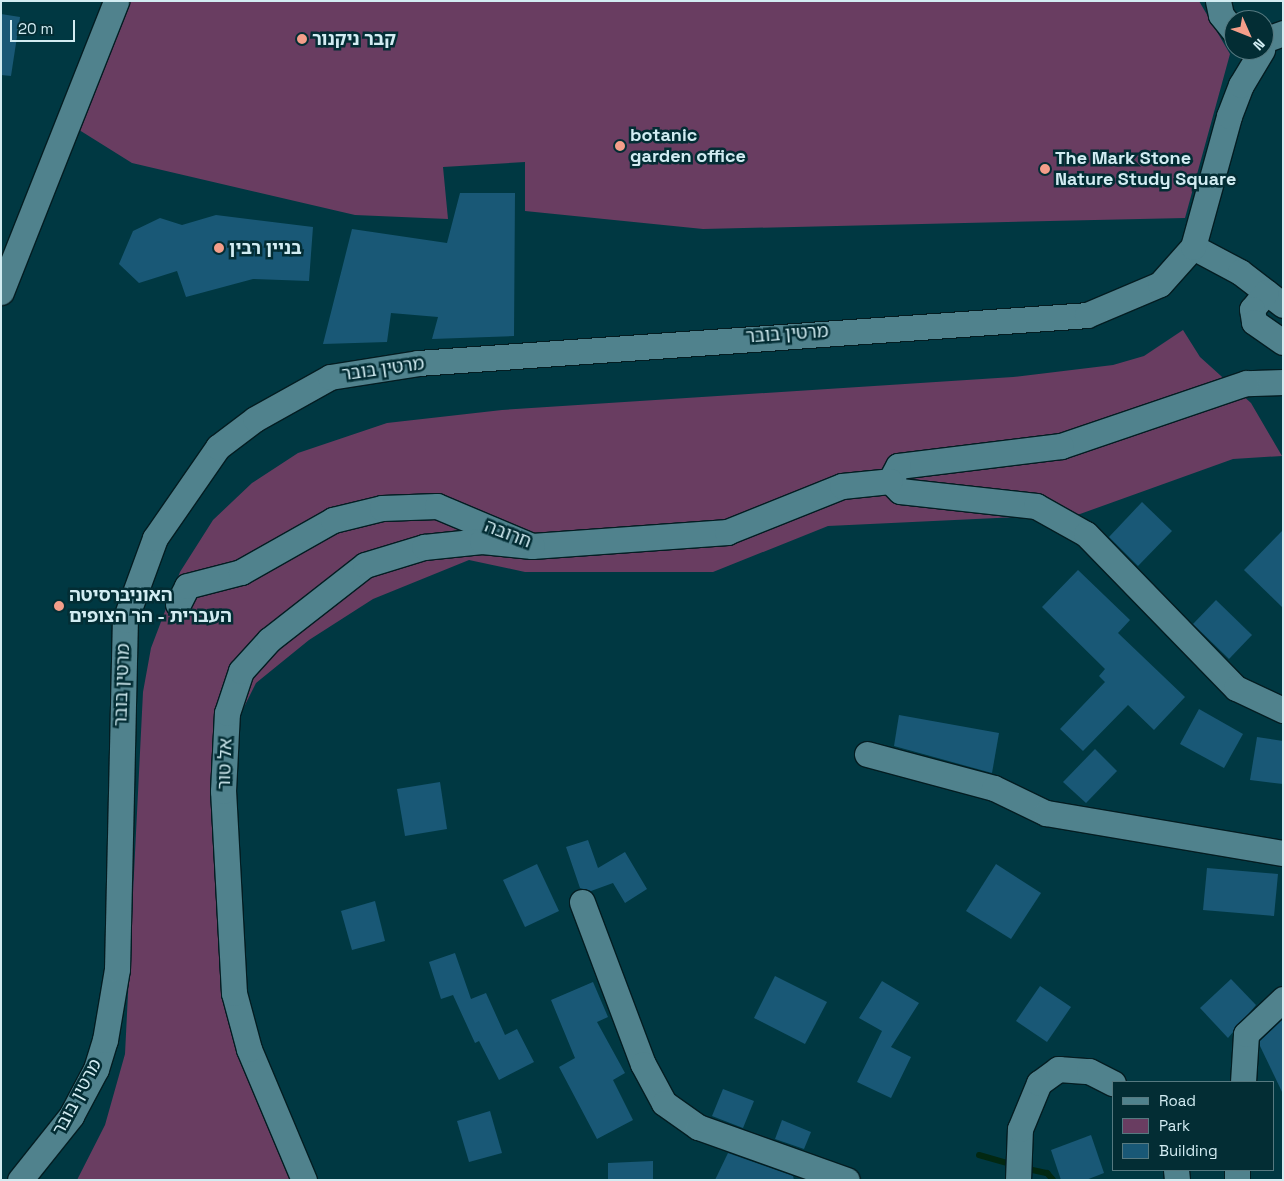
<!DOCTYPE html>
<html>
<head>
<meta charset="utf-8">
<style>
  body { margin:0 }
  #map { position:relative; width:1284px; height:1181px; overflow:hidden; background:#003842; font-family:"Space Grotesk","Noto Sans Hebrew",sans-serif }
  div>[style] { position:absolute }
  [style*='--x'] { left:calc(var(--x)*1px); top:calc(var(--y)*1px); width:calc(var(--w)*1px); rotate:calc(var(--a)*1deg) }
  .green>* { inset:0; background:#693d61 }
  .stream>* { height:6px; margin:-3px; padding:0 3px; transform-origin:3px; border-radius:3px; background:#022812 }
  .building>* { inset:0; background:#195876 }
  .roads { filter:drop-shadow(1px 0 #031d22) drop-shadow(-1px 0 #031d22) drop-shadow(0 1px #031d22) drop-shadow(0 -1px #031d22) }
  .minor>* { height:25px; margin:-12.5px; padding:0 12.5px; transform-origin:12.5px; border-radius:12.5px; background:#50828d }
  .dots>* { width:14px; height:14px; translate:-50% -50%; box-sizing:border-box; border:2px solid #032d34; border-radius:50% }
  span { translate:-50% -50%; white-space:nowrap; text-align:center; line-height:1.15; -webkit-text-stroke:5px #032d34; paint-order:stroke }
  .poi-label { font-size:18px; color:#d2ecf2; font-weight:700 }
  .left { translate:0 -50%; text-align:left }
  .street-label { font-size:18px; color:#d2ecf2 }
  .frame { position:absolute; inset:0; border:2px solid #d2ecf2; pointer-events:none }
  .legend { position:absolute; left:1112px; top:1081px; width:162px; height:90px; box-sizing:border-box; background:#032d34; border:1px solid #567980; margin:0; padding:6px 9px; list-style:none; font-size:15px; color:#d2ecf2 }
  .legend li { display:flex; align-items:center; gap:10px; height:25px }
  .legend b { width:25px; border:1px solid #567980 }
  .north { position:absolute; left:1224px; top:10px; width:50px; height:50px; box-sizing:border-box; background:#032d34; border:1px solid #567980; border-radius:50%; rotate:134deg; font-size:14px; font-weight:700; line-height:20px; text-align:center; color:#d2ecf2 }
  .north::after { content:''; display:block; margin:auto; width:18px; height:22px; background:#f49e8a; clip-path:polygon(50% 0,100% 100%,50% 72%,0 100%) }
  .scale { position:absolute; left:10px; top:20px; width:65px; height:22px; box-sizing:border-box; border:2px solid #d2ecf2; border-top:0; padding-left:6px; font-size:15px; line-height:18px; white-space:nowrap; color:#d2ecf2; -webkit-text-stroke:4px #032d34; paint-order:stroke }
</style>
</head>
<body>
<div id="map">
  <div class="green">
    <i style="clip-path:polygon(117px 1px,1199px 1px,1230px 54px,1185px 218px,703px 229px,525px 211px,525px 162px,443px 167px,448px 219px,355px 215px,132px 163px,68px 123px)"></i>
    <i style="clip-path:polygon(1183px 330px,1200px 357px,1251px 403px,1282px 456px,1233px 459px,1080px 514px,828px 526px,713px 572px,525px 572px,469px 560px,373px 599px,309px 640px,256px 683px,242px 711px,236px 725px,227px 806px,243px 1054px,294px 1180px,77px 1180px,105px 1125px,125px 1054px,143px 692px,151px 648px,180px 572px,213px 520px,252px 483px,298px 453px,387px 423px,502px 410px,1013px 377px,1113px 365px,1144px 356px)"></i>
  </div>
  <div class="stream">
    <i style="--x:979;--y:1155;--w:36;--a:16"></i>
    <i style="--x:1023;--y:1168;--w:25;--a:12"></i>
    <i style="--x:1047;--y:1173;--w:9;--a:49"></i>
  </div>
  <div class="building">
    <i style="clip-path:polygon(1px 14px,20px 17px,11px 76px,1px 75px)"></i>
    <i style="clip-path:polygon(460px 193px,515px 193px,514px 336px,432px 339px,438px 317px,391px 313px,387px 342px,323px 344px,352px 229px,447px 243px)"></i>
    <i style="clip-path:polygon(216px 215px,313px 227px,309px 281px,253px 279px,186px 297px,177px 271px,139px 283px,119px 264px,133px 231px,160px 218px,182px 225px)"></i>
    <i style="clip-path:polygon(1142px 502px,1172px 531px,1138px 566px,1109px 537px)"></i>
    <i style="clip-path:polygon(1283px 530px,1283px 608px,1244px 570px)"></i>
    <i style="clip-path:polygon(1078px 570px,1130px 620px,1118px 633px,1185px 697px,1154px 730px,1128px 705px,1083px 751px,1060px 729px,1105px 682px,1099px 676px,1105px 669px,1042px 607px)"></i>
    <i style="clip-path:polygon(1216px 600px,1252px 635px,1229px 659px,1193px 624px)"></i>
    <i style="clip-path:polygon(1199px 709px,1243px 734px,1224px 768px,1180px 744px)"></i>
    <i style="clip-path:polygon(899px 715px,999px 733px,992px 773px,894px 746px)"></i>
    <i style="clip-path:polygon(1257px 737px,1283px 741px,1283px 784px,1250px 780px)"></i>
    <i style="clip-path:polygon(1095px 749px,1117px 771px,1086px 803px,1063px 782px)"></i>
    <i style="clip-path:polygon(440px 782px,447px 829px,405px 836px,397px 789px)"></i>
    <i style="clip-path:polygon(588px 840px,598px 868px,625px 852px,647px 889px,625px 903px,613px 883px,591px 891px,580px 888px,566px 847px)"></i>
    <i style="clip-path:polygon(537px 864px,559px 911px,525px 927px,503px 880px)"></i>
    <i style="clip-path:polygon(996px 864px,1041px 893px,1011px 939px,966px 911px)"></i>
    <i style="clip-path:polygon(1207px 868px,1278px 874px,1274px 916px,1203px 910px)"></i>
    <i style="clip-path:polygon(375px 901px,385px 941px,352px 950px,341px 911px)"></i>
    <i style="clip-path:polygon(455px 953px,471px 999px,486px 993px,505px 1035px,517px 1029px,534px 1062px,499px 1080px,479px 1041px,475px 1043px,453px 995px,441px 999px,429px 962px)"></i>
    <i style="clip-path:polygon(775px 976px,827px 1002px,805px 1044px,754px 1018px)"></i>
    <i style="clip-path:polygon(1231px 979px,1256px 1005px,1228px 1038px,1200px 1008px)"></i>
    <i style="clip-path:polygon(882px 981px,919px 1003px,891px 1047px,911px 1057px,891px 1098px,857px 1082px,882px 1031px,859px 1018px)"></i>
    <i style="clip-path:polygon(593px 982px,608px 1017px,597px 1022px,625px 1073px,613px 1080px,633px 1120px,597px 1139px,559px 1067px,575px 1058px,551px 1000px)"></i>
    <i style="clip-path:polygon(1040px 986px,1071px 1007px,1047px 1042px,1016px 1021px)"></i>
    <i style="clip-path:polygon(1283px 1019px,1283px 1094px,1260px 1046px,1260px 1041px)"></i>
    <i style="clip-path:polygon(723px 1089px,754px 1101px,743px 1128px,712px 1116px)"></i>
    <i style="clip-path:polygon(490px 1111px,502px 1153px,469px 1162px,457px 1121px)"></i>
    <i style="clip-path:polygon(782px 1120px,811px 1132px,804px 1149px,775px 1139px)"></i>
    <i style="clip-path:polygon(1091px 1135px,1104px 1173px,1086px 1180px,1061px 1180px,1051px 1150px)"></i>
    <i style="clip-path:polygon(728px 1153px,793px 1176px,794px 1180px,715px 1180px)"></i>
    <i style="clip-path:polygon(653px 1161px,653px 1180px,608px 1180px,608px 1163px)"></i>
  </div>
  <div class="roads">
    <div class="minor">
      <i style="--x:1218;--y:1;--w:14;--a:78"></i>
      <i style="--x:1221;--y:15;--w:21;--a:51"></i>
      <i style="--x:1264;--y:40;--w:20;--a:-20"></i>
      <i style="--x:1193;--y:247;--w:53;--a:28"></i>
      <i style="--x:1240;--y:272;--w:54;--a:37.5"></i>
      <i style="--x:1;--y:292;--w:313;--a:-68.4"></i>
      <i style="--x:1266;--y:292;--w:22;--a:129"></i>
      <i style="--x:1252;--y:309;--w:13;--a:81"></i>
      <i style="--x:1254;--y:322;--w:35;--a:35"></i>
      <i style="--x:1283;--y:382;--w:37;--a:178"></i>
      <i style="--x:1246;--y:383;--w:195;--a:161.2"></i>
      <i style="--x:1061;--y:446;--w:164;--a:173"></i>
      <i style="--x:898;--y:466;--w:17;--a:118"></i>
      <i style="--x:890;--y:481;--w:14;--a:45"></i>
      <i style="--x:900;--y:491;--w:137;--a:6.3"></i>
      <i style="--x:1036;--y:506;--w:57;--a:29.2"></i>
      <i style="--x:1086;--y:534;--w:215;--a:45.8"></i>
      <i style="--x:1236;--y:688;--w:52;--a:25.1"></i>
      <i style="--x:178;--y:604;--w:20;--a:-63"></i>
      <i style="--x:187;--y:586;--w:56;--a:-14.5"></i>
      <i style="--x:241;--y:572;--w:106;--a:-29.5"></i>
      <i style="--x:333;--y:520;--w:50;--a:-13.8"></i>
      <i style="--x:382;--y:508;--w:55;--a:-2.1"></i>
      <i style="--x:437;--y:506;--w:103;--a:22.8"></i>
      <i style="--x:532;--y:546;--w:196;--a:-4.1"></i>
      <i style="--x:727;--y:532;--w:124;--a:-21.8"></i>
      <i style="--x:842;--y:486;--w:48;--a:-5.9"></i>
      <i style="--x:867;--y:754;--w:131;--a:15"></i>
      <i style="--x:994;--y:788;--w:58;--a:25.7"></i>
      <i style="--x:1046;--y:813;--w:240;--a:9.6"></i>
      <i style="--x:582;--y:902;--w:173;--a:69.4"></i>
      <i style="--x:643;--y:1064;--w:44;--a:61.7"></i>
      <i style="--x:664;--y:1103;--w:42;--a:35.2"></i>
      <i style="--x:698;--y:1127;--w:158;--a:19.6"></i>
      <i style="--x:1243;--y:1082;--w:48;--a:-86.4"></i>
      <i style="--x:1246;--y:1034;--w:51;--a:-43.4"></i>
      <i style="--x:1176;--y:1170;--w:10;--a:84"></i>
      <i style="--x:20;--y:1180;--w:82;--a:-51.4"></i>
      <i style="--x:71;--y:1116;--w:53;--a:-62"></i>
      <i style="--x:96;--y:1069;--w:30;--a:-73"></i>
      <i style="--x:105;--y:1040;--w:72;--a:-80.4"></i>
      <i style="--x:117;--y:969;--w:349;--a:-88.7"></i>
      <i style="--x:125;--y:620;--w:87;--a:-69.9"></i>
      <i style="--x:155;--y:538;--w:111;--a:-55.3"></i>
      <i style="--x:218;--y:447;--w:46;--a:-37.1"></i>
      <i style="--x:255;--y:419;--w:86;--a:-29.2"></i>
      <i style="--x:330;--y:377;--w:89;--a:-9"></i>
      <i style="--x:418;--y:363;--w:671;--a:-4.1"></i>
      <i style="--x:1087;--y:315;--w:79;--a:-23"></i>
      <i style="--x:1160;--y:284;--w:50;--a:-48.3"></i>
      <i style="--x:1193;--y:247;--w:136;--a:-74.6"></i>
      <i style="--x:1229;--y:116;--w:33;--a:-69"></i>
      <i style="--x:1241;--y:85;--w:41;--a:-59"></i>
      <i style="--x:304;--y:1180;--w:142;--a:-112.8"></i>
      <i style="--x:249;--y:1049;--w:58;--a:-105"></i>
      <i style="--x:234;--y:993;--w:202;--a:-93.1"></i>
      <i style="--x:223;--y:791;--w:78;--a:-87.1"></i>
      <i style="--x:227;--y:713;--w:44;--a:-71.6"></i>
      <i style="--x:241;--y:671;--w:42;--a:-47.9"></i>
      <i style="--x:269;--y:640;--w:122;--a:-38"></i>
      <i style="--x:365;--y:565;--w:62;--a:-17"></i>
      <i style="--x:424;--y:547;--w:58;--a:-5.9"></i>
      <i style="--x:482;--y:541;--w:50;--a:5.7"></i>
      <i style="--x:1018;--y:1180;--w:51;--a:-87.8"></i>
      <i style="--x:1020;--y:1129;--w:50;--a:-67.6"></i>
      <i style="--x:1039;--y:1083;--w:24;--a:-36"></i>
      <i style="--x:1058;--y:1069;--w:31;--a:4"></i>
      <i style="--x:1089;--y:1071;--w:27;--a:27"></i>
      <i style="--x:1237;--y:1180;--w:10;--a:-90"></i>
    </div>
  </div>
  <div class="dots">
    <i style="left:302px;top:39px;background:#f49e8a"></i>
    <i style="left:620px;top:146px;background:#f49e8a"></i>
    <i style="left:1045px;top:169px;background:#f49e8a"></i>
    <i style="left:219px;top:248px;background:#f49e8a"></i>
    <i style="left:59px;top:606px;background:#f49e8a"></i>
  </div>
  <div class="poi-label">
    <span class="left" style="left:312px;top:39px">קבר ניקנור</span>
    <span class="left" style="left:630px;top:146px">botanic<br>garden office</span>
    <span class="left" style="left:1055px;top:169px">The Mark Stone<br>Nature Study Square</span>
    <span class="left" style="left:229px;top:248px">בניין רבין</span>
    <span class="left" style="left:69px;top:606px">האוניברסיטה<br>העברית - הר הצופים</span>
  </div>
  <div class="street-label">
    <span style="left:787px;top:334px;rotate:-4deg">מרטין בובר</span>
    <span style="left:383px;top:369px;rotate:-8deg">מרטין בובר</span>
    <span style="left:508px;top:534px;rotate:21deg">חרובה</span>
    <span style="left:122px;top:685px;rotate:-88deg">מרטין בובר</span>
    <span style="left:225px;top:764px;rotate:-88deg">אל טור</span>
    <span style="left:77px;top:1097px;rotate:-62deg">מרטין בובר</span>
  </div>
  <div class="frame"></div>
  <ul class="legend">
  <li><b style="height:6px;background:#50828d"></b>Road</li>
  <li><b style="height:14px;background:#693d61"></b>Park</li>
  <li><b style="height:14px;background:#195876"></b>Building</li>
  </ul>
  <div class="north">N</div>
  <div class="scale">20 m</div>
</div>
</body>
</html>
